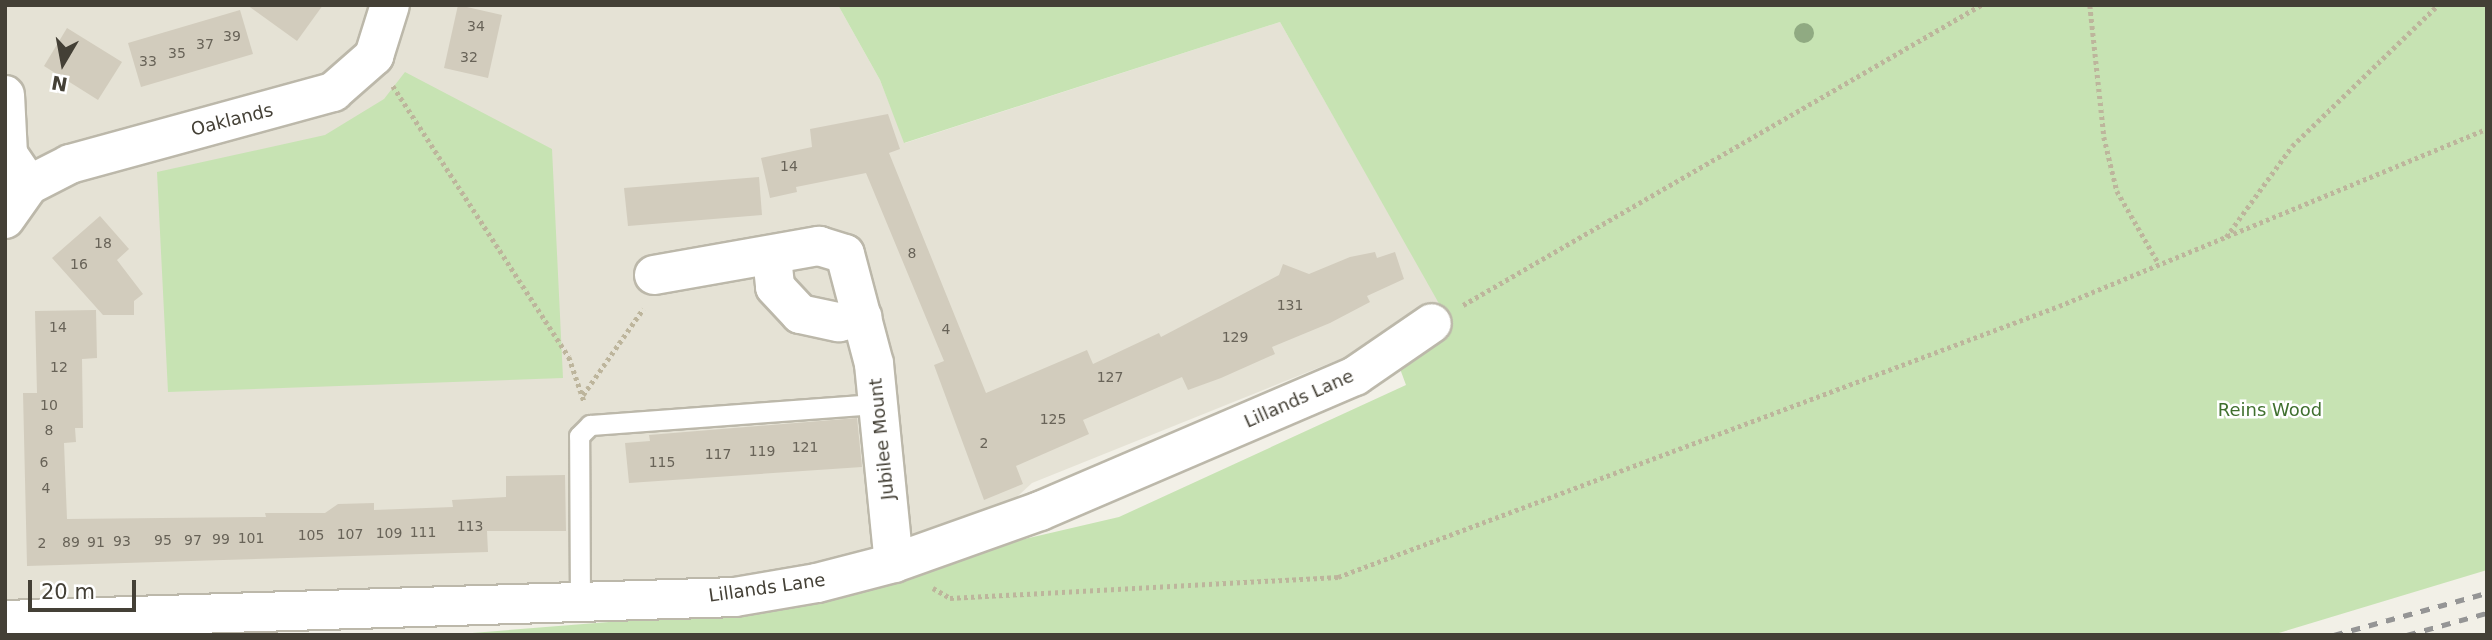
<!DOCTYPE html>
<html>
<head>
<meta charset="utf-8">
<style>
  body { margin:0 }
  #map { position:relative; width:2492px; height:640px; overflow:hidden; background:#f2f0e7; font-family:"DejaVu Sans",sans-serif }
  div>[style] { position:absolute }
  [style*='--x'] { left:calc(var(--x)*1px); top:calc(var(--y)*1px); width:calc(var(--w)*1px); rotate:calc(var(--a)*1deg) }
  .residential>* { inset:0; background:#e5e2d5 }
  .green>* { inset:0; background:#c7e3b3 }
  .building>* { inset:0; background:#d2ccbd }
  .path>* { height:4.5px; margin-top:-2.25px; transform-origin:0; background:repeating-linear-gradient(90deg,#bdb59c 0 3.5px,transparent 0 7px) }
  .roads { filter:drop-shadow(2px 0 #bcb8aa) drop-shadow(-2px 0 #bcb8aa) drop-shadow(0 2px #bcb8aa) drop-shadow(0 -2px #bcb8aa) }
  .lane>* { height:19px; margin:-9.5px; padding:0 9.5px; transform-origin:9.5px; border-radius:9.5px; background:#fff }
  .street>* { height:38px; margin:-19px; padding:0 19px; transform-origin:19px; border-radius:19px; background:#fff }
  .rail>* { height:5px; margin-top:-2.5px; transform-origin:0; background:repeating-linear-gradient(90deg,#959595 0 9px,transparent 0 18px) }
  .trees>* { width:20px; height:20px; margin:-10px; border-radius:50%; background:#90aa82 }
  span { translate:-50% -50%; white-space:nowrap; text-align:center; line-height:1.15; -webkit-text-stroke:5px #fff; paint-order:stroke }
  .number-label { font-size:14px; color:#686358 }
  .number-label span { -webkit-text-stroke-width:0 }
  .street-label { font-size:18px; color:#444036 }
  .park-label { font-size:18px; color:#40702f }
  .frame { position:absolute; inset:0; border:7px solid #444036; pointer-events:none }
  .north { position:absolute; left:28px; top:28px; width:70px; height:70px; -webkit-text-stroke:5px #fff; paint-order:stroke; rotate:190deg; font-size:19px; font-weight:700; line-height:28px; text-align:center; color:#444036 }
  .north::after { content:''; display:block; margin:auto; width:24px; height:32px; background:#444036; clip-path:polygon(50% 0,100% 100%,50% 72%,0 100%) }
  .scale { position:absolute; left:28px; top:580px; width:108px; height:32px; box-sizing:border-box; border:4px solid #444036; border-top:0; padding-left:9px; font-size:21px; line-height:24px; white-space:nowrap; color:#444036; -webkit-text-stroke:5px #fff; paint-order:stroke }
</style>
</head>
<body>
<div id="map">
  <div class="residential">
    <i style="clip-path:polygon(5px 5px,838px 5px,880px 80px,905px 143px,1280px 22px,1447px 316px,1032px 483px,1007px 506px,860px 559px,713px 584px,5px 601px)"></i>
  </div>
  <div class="green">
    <i style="clip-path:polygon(838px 5px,2487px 5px,2487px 570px,2272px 635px,447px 635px,697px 615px,1119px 517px,1406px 385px,1389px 339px,1446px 316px,1280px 22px,904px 143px,880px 80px)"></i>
    <i style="clip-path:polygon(405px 72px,552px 149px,563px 378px,168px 392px,157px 172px,325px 135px,384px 99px)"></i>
  </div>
  <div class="building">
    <i style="clip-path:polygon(247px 5px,323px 5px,297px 41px)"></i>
    <i style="clip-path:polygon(458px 5px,502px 15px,488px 78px,444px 68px)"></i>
    <i style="clip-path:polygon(240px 10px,253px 54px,141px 87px,128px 43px)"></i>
    <i style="clip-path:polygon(67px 28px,122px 62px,98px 100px,44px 66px)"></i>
    <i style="clip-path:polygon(888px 114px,900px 149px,889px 153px,986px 393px,1087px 350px,1093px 364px,1159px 333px,1161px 337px,1279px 275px,1283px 264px,1309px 274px,1350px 257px,1375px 252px,1377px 258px,1395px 252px,1404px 279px,1367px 296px,1370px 302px,1330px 323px,1272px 347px,1275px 354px,1221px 378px,1188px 390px,1182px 377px,1083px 420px,1089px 434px,1016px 466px,1023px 484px,984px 500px,934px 365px,944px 361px,866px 173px,796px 187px,797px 192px,770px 198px,761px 158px,812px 147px,810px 129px)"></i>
    <i style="clip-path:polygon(759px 177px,762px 215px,628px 226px,624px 188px)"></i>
    <i style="clip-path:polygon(100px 216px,129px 249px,117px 260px,143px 294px,134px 301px,134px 315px,103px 315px,52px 258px)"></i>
    <i style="clip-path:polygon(96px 310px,97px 358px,82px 359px,83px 428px,75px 428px,76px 442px,64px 443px,67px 519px,266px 517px,265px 513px,325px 513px,338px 504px,374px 503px,374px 510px,453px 507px,452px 500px,506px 497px,506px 476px,565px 475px,566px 531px,487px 531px,488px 552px,27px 566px,23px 393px,37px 393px,35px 311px)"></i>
    <i style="clip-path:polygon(857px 418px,862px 467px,629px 483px,625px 443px,650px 441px,649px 435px)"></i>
  </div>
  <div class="path">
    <i style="--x:2090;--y:5;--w:133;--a:83.9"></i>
    <i style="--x:2104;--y:137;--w:56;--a:76.5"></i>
    <i style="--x:2117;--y:191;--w:84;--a:60.1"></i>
    <i style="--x:393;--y:86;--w:323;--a:57"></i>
    <i style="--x:569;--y:357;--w:46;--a:71.2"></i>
    <i style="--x:2226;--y:237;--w:112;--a:-54"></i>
    <i style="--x:2292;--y:146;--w:203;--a:-44"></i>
    <i style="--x:1463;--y:305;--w:599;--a:-30.08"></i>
    <i style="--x:583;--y:395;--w:105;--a:-55.1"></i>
    <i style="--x:933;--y:588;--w:20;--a:30"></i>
    <i style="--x:950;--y:598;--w:389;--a:-3.1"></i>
    <i style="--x:1338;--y:577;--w:770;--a:-20.6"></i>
    <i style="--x:2059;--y:306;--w:463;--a:-22.5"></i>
  </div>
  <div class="roads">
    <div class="lane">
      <i style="--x:580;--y:602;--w:166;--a:-90.3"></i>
      <i style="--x:579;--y:436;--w:16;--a:-45"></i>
      <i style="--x:590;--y:425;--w:290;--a:-4.2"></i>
    </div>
    <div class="street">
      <i style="--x:5;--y:95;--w:59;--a:87.1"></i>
      <i style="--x:8;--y:154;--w:37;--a:56"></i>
      <i style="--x:5;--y:219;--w:42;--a:-54.8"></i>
      <i style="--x:29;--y:185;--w:46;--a:-27.1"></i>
      <i style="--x:70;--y:164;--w:273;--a:-15.3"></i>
      <i style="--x:333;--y:92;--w:55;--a:-41.3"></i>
      <i style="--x:374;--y:56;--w:53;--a:-72.6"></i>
      <i style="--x:772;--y:257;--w:30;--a:84"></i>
      <i style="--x:775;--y:287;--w:37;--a:47"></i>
      <i style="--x:800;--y:314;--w:40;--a:12"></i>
      <i style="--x:839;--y:322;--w:24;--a:-12"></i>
      <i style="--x:654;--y:275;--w:168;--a:-10"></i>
      <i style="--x:819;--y:246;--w:27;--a:17"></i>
      <i style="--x:845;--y:254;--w:114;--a:75.2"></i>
      <i style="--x:874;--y:364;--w:200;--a:84.3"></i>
      <i style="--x:5;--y:620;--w:730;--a:-1.8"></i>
      <i style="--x:735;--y:597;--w:83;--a:-9.7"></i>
      <i style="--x:817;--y:583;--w:80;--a:-14.6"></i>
      <i style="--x:894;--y:563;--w:155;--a:-19.6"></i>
      <i style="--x:1040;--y:511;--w:343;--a:-23.2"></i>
      <i style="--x:1355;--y:376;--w:93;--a:-34.5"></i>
    </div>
  </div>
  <div class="rail">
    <i style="--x:2334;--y:635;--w:159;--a:-15.4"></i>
    <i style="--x:2407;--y:635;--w:83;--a:-15.4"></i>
  </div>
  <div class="trees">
    <i style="left:1804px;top:33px"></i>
  </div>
  <div class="number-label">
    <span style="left:476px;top:26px">34</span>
    <span style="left:232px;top:36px">39</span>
    <span style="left:205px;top:44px">37</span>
    <span style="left:177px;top:53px">35</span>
    <span style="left:469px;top:57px">32</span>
    <span style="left:148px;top:61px">33</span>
    <span style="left:789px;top:166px">14</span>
    <span style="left:103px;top:243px">18</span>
    <span style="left:912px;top:253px">8</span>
    <span style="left:79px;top:264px">16</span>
    <span style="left:1290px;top:305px">131</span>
    <span style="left:58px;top:327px">14</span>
    <span style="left:946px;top:329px">4</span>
    <span style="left:1235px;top:337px">129</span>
    <span style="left:59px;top:367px">12</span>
    <span style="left:1110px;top:377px">127</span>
    <span style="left:49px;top:405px">10</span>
    <span style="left:1053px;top:419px">125</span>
    <span style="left:49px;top:430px">8</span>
    <span style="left:984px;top:443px">2</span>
    <span style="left:805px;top:447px">121</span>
    <span style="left:762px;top:451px">119</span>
    <span style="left:718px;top:454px">117</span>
    <span style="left:44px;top:462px">6</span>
    <span style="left:662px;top:462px">115</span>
    <span style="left:46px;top:488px">4</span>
    <span style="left:470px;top:526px">113</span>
    <span style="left:423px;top:532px">111</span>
    <span style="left:389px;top:533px">109</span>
    <span style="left:350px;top:534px">107</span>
    <span style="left:311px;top:535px">105</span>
    <span style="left:251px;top:538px">101</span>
    <span style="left:221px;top:539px">99</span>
    <span style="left:163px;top:540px">95</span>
    <span style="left:193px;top:540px">97</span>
    <span style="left:122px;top:541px">93</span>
    <span style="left:71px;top:542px">89</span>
    <span style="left:96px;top:542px">91</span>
    <span style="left:42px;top:543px">2</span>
  </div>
  <div class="street-label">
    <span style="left:232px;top:120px;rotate:-14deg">Oaklands</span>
    <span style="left:1299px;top:399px;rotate:-24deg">Lillands Lane</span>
    <span style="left:882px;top:439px;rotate:-96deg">Jubilee Mount</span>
    <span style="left:767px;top:588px;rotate:-8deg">Lillands Lane</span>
  </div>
  <div class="park-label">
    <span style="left:2270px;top:410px">Reins Wood</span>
  </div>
  <div class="frame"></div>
  <div class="north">N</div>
  <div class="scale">20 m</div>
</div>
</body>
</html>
